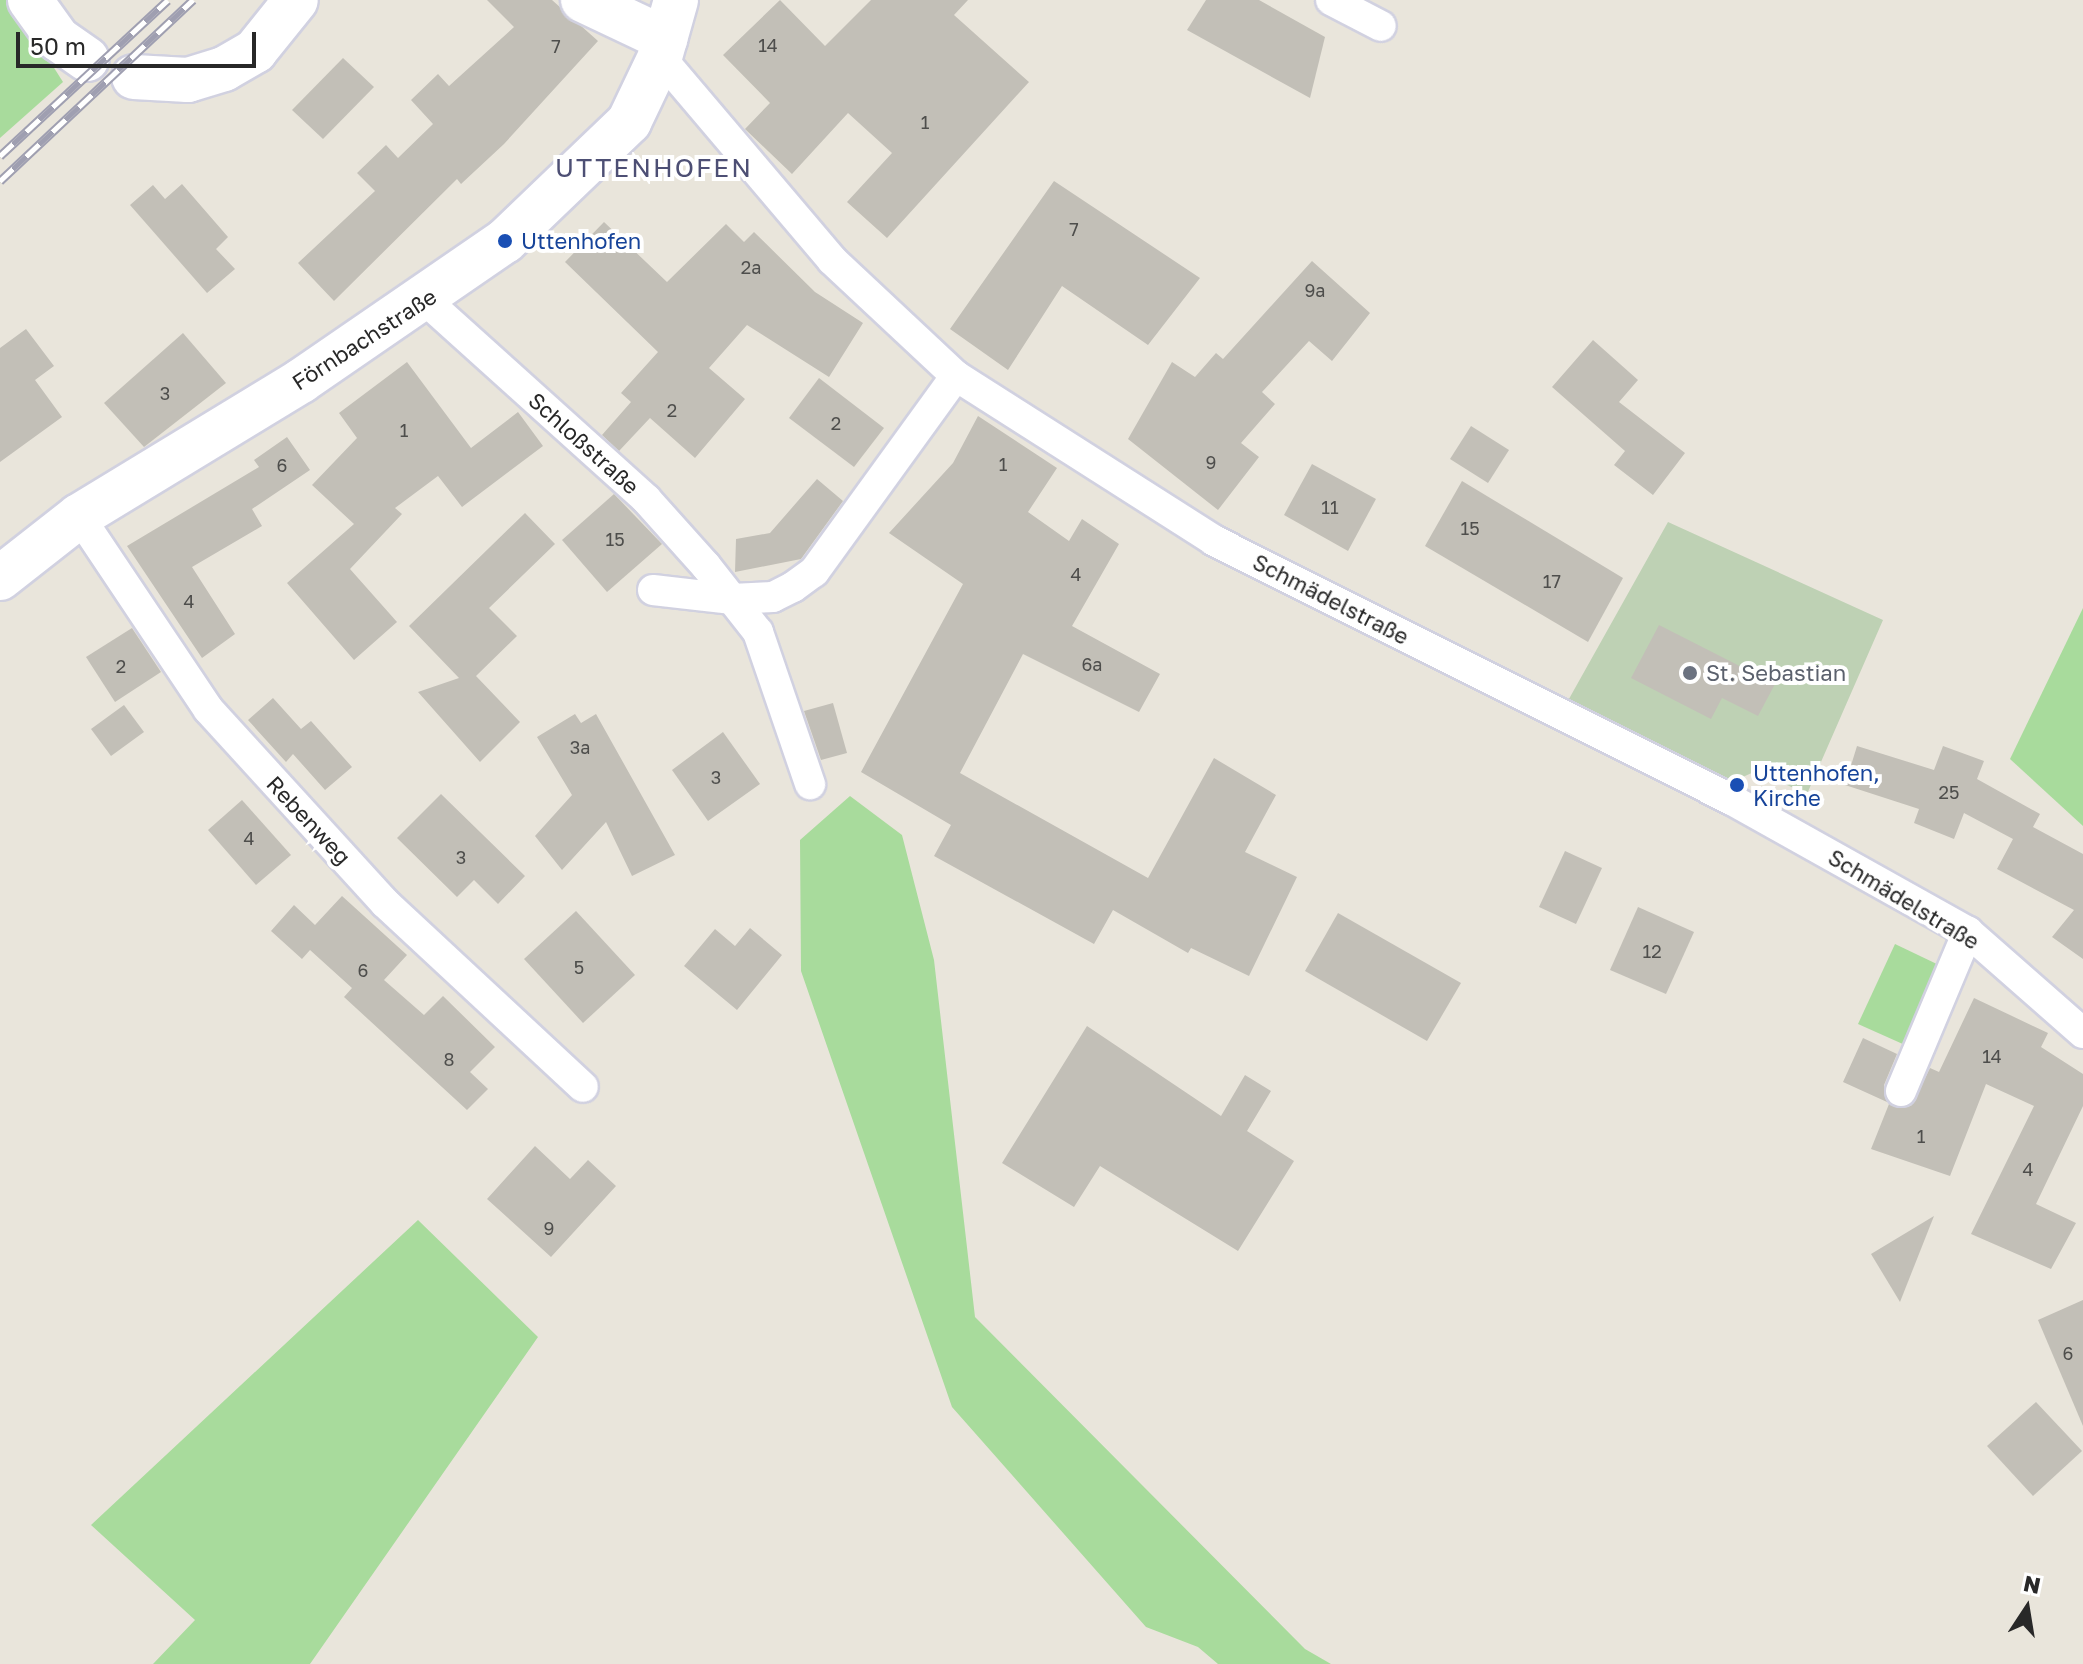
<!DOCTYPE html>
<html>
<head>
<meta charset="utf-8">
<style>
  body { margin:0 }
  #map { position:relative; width:2083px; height:1664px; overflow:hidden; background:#e9e5db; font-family:"Golos Text",sans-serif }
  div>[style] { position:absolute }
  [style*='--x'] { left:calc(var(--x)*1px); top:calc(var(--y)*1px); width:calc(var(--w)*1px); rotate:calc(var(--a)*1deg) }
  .green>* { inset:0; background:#a8db9c }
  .cemetery>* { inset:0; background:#bed1b4 }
  .building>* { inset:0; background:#c2bfb7 }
  .roads { filter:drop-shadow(2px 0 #d1d1e0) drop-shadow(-2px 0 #d1d1e0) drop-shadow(0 2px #d1d1e0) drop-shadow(0 -2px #d1d1e0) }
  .street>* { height:30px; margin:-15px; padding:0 15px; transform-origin:15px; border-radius:15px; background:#fff }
  .secondary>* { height:44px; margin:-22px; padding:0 22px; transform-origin:22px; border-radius:22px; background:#fff }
  .rail>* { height:9px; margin-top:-4.5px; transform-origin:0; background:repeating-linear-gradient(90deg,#fff 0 18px,#9f9fb1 0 36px); box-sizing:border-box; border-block:2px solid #9f9fb1 }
  .dots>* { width:22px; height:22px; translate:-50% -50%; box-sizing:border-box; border:4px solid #fff; border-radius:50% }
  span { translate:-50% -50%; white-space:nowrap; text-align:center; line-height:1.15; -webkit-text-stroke:8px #fff; paint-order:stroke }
  .number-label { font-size:18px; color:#4e4e4c }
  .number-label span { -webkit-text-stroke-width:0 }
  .transit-label { font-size:22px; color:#164399 }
  .left { translate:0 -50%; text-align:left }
  .street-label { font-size:22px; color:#282828 }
  .worship-label { font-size:22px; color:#5b616d }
  .quarter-label { font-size:26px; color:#4d4f74; letter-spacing:2px }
  .north { position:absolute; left:1987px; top:1568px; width:80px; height:80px; -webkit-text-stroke:6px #fff; paint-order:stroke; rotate:12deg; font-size:22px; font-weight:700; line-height:32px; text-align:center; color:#282828 }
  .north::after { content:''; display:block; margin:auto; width:28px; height:36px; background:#282828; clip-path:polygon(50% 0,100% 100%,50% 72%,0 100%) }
  .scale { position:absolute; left:16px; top:32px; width:240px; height:36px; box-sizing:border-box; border:4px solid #282828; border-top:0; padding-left:10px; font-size:24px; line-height:28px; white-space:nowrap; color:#282828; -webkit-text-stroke:6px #fff; paint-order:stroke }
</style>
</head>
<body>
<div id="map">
  <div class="green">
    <i style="clip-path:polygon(0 0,11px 0,63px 82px,0 138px)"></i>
    <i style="clip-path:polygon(2083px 608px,2083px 826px,2010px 759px)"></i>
    <i style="clip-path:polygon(850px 796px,902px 835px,934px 960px,975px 1317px,1305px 1649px,1331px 1664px,1218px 1664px,1198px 1647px,1146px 1627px,952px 1407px,801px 971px,800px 840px)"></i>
    <i style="clip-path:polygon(1895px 944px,1941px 966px,1905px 1045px,1858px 1024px)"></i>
    <i style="clip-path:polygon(418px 1220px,538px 1337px,310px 1664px,153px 1664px,195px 1620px,91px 1525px)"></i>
  </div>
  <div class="cemetery">
    <i style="clip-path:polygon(1668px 522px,1883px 620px,1807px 794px,1756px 771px,1721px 787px,1565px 706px)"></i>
  </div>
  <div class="building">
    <i style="clip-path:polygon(487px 0,552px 0,598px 41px,504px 144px,461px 184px,457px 179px,334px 301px,298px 263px,375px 191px,357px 173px,386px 145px,398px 158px,433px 124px,411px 100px,438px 74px,449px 86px,514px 27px)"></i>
    <i style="clip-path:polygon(780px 0,825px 46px,871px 0,968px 0,954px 15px,1029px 82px,887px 238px,847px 202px,892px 153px,848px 113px,792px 174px,745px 129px,770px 103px,723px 55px)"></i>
    <i style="clip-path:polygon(1206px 0,1259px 0,1325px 37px,1310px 98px,1187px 30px)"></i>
    <i style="clip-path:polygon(343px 58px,374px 87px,323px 139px,292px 110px)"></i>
    <i style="clip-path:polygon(1054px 181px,1200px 278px,1148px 345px,1062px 286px,1008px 370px,950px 329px)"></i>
    <i style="clip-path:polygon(182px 184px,228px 237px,216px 249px,235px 269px,207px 293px,130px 205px,153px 185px,165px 199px)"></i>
    <i style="clip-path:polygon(604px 222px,667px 282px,726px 224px,744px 242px,754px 232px,815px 292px,863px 323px,829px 377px,747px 325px,709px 368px,745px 399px,695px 458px,650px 418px,619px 451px,602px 435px,631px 402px,621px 393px,658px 352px,565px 262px)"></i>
    <i style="clip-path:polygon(1312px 261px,1370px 313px,1332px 361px,1309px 341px,1262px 392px,1275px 404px,1241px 443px,1259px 457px,1218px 510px,1128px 439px,1172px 362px,1195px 377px,1216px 353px,1223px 359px)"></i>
    <i style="clip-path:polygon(26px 329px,54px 366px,35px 380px,62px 417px,0 462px,0 348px)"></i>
    <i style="clip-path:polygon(183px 333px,226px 383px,144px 447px,104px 403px)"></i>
    <i style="clip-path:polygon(1593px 340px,1638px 380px,1619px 402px,1685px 453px,1653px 495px,1614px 465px,1625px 451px,1552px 387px)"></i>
    <i style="clip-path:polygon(407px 362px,471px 448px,518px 412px,543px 446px,462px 507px,438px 476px,395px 508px,402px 514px,350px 569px,397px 622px,354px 660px,287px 583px,354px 524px,312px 485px,357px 438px,339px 413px)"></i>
    <i style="clip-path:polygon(819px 378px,884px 428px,854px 467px,789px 418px)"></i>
    <i style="clip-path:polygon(978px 416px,1057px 468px,1028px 512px,1069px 541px,1082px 519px,1119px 544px,1072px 626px,1160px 674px,1139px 712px,1023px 654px,960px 773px,1148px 878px,1214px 758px,1276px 795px,1245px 852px,1297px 877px,1249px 976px,1191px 948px,1188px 953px,1113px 910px,1094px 944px,934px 856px,951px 825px,861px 772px,963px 584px,889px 533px,953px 463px)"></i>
    <i style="clip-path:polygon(1471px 426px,1509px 450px,1488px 483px,1450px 459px)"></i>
    <i style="clip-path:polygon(287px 437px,310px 470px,252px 509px,262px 526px,192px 567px,235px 634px,202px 658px,127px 546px,259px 467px,254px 460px)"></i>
    <i style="clip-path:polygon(1312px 464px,1376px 499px,1348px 551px,1284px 515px)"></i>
    <i style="clip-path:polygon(817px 479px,843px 501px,801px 559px,735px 572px,736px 539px,770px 533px)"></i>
    <i style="clip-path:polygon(1462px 481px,1623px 578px,1588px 642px,1425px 546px)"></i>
    <i style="clip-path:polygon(614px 494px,662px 544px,607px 592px,562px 540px)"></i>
    <i style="clip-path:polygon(525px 513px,555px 544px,489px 608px,517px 636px,476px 676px,520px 722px,480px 762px,418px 692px,459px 678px,409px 626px)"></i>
    <i style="clip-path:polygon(1659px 625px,1775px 684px,1758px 716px,1722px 698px,1711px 719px,1631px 678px)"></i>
    <i style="clip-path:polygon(132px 628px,161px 672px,115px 702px,86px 657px)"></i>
    <i style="clip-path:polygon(273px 698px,301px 729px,311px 721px,352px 767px,325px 790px,293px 754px,286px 762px,248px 720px)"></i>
    <i style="clip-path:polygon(833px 703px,847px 753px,821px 760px,804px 711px)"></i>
    <i style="clip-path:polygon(124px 705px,144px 732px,111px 756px,91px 729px)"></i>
    <i style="clip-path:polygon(575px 714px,581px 723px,596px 714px,675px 855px,632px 876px,606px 822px,562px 870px,535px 836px,572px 795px,537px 737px)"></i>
    <i style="clip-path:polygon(723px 732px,760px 784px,708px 821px,672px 770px)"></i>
    <i style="clip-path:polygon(1857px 746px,1934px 770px,1943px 746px,1984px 761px,1977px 779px,2040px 814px,2033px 827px,2083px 854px,2083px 959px,2052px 937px,2074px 910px,1997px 869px,2013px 839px,1964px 813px,1954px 839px,1914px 823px,1919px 809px,1845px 785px)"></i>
    <i style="clip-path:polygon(441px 794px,525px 876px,498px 904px,474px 880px,457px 897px,397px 838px)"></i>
    <i style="clip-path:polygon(242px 800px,291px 855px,256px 885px,208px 830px)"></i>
    <i style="clip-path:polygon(1565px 851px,1602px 868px,1576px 924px,1539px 907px)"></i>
    <i style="clip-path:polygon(342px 896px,407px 955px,384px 980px,424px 1015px,443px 996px,495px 1047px,470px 1072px,488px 1089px,467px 1110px,344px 997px,352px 988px,310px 950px,302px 959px,271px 931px,294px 905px,315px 925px)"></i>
    <i style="clip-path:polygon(1638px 907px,1694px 932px,1666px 994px,1610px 970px)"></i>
    <i style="clip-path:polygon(576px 911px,635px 975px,583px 1023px,524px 959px)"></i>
    <i style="clip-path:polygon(1338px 913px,1461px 983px,1427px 1041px,1305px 971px)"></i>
    <i style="clip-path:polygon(750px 928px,782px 955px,737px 1010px,684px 966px,715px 929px,735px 946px)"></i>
    <i style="clip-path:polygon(1974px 998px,2048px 1033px,2041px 1047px,2083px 1074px,2083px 1106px,2036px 1204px,2076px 1223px,2051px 1269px,1971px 1234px,2034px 1106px,1986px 1084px,1950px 1176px,1871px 1149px,1889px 1104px,1911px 1106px,1930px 1068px,1939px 1072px)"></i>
    <i style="clip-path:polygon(1087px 1026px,1221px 1116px,1245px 1075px,1271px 1091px,1247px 1131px,1294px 1161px,1238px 1251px,1100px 1166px,1074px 1207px,1002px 1163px)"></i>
    <i style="clip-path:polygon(1863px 1038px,1897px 1054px,1884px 1085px,1887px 1102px,1843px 1082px)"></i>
    <i style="clip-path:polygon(535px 1146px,570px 1179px,588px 1160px,616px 1186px,551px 1257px,487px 1199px)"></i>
    <i style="clip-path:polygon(1934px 1216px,1900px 1302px,1871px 1254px)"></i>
    <i style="clip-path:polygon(2083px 1300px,2083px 1426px,2038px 1320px)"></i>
    <i style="clip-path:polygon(2036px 1402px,2082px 1451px,2033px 1496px,1987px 1446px)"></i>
  </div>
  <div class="roads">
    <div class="street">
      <i style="--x:1331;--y:0;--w:56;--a:27.5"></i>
      <i style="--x:660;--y:57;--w:266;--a:49.7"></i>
      <i style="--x:832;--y:260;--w:170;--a:43.1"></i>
      <i style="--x:956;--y:376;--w:305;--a:32.5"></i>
      <i style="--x:1213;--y:540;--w:580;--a:26.61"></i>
      <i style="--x:1732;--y:800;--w:270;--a:29.2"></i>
      <i style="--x:1968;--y:932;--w:153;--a:41.3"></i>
      <i style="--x:424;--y:299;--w:299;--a:42"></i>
      <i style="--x:646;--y:499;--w:90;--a:48.2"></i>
      <i style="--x:706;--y:566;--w:84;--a:51.8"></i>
      <i style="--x:758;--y:632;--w:161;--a:71.1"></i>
      <i style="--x:79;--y:516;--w:232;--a:56.2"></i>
      <i style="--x:208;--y:709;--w:263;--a:47.6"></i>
      <i style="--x:385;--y:903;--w:270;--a:42.9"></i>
      <i style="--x:653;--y:590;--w:80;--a:6.5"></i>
      <i style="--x:732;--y:599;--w:41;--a:-2.8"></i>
      <i style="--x:773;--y:597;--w:22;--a:-27"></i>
      <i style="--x:793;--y:587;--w:26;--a:-36"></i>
      <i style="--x:814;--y:572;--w:242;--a:-54.1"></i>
      <i style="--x:1901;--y:1091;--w:173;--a:-67.2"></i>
    </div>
    <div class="secondary">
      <i style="--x:30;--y:0;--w:48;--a:54.3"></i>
      <i style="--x:58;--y:39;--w:35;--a:35"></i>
      <i style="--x:583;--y:0;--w:91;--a:25.4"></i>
      <i style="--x:134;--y:77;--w:54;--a:3.2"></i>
      <i style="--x:188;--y:80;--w:38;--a:-17"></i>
      <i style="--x:224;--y:69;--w:36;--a:-30"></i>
      <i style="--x:255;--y:51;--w:65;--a:-51.2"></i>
      <i style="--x:0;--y:578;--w:100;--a:-38.1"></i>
      <i style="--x:79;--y:516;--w:260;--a:-31.3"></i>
      <i style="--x:301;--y:381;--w:247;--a:-34.5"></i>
      <i style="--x:505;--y:241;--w:172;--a:-43.8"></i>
      <i style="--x:629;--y:122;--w:72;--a:-64.5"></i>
      <i style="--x:660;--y:57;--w:59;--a:-74.3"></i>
    </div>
  </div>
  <div class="rail">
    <i style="--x:0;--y:156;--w:229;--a:-42.9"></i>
    <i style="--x:0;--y:181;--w:265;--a:-43.2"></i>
  </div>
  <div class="dots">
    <i style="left:505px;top:241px;background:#1a4fb4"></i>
    <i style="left:1690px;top:673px;background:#6b7280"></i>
    <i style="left:1737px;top:785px;background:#1a4fb4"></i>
  </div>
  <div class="number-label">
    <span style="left:768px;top:45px">14</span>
    <span style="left:556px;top:46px">7</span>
    <span style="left:925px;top:122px">1</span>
    <span style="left:1074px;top:229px">7</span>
    <span style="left:751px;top:267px">2a</span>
    <span style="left:1315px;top:290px">9a</span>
    <span style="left:165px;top:393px">3</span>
    <span style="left:672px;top:410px">2</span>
    <span style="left:836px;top:423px">2</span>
    <span style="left:404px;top:430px">1</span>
    <span style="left:1211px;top:462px">9</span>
    <span style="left:1003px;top:464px">1</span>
    <span style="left:282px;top:465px">6</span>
    <span style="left:1330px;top:507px">11</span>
    <span style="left:1470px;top:528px">15</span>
    <span style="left:615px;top:539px">15</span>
    <span style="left:1076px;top:574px">4</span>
    <span style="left:1552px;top:581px">17</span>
    <span style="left:189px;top:601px">4</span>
    <span style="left:1092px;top:664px">6a</span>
    <span style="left:121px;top:666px">2</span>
    <span style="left:580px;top:747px">3a</span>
    <span style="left:716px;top:777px">3</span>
    <span style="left:1949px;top:792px">25</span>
    <span style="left:249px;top:838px">4</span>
    <span style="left:461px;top:857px">3</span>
    <span style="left:1652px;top:951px">12</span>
    <span style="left:579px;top:967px">5</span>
    <span style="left:363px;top:970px">6</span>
    <span style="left:1992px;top:1056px">14</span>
    <span style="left:449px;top:1059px">8</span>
    <span style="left:1921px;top:1136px">1</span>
    <span style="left:2028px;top:1169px">4</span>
    <span style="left:549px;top:1228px">9</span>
    <span style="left:2068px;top:1353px">6</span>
  </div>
  <div class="transit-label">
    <span class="left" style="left:521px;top:241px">Uttenhofen</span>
    <span class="left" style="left:1753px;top:785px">Uttenhofen,<br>Kirche</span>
  </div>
  <div class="street-label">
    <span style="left:364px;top:339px;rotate:-33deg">Förnbachstraße</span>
    <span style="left:584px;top:443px;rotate:42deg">Schloßstraße</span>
    <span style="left:1331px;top:599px;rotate:27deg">Schmädelstraße</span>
    <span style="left:309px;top:820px;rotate:47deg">Rebenweg</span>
    <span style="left:1904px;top:899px;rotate:31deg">Schmädelstraße</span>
  </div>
  <div class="worship-label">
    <span class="left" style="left:1706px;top:673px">St. Sebastian</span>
  </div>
  <div class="quarter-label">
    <span style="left:654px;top:168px">UTTENHOFEN</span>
  </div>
  <div class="north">N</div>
  <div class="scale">50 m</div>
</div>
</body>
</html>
